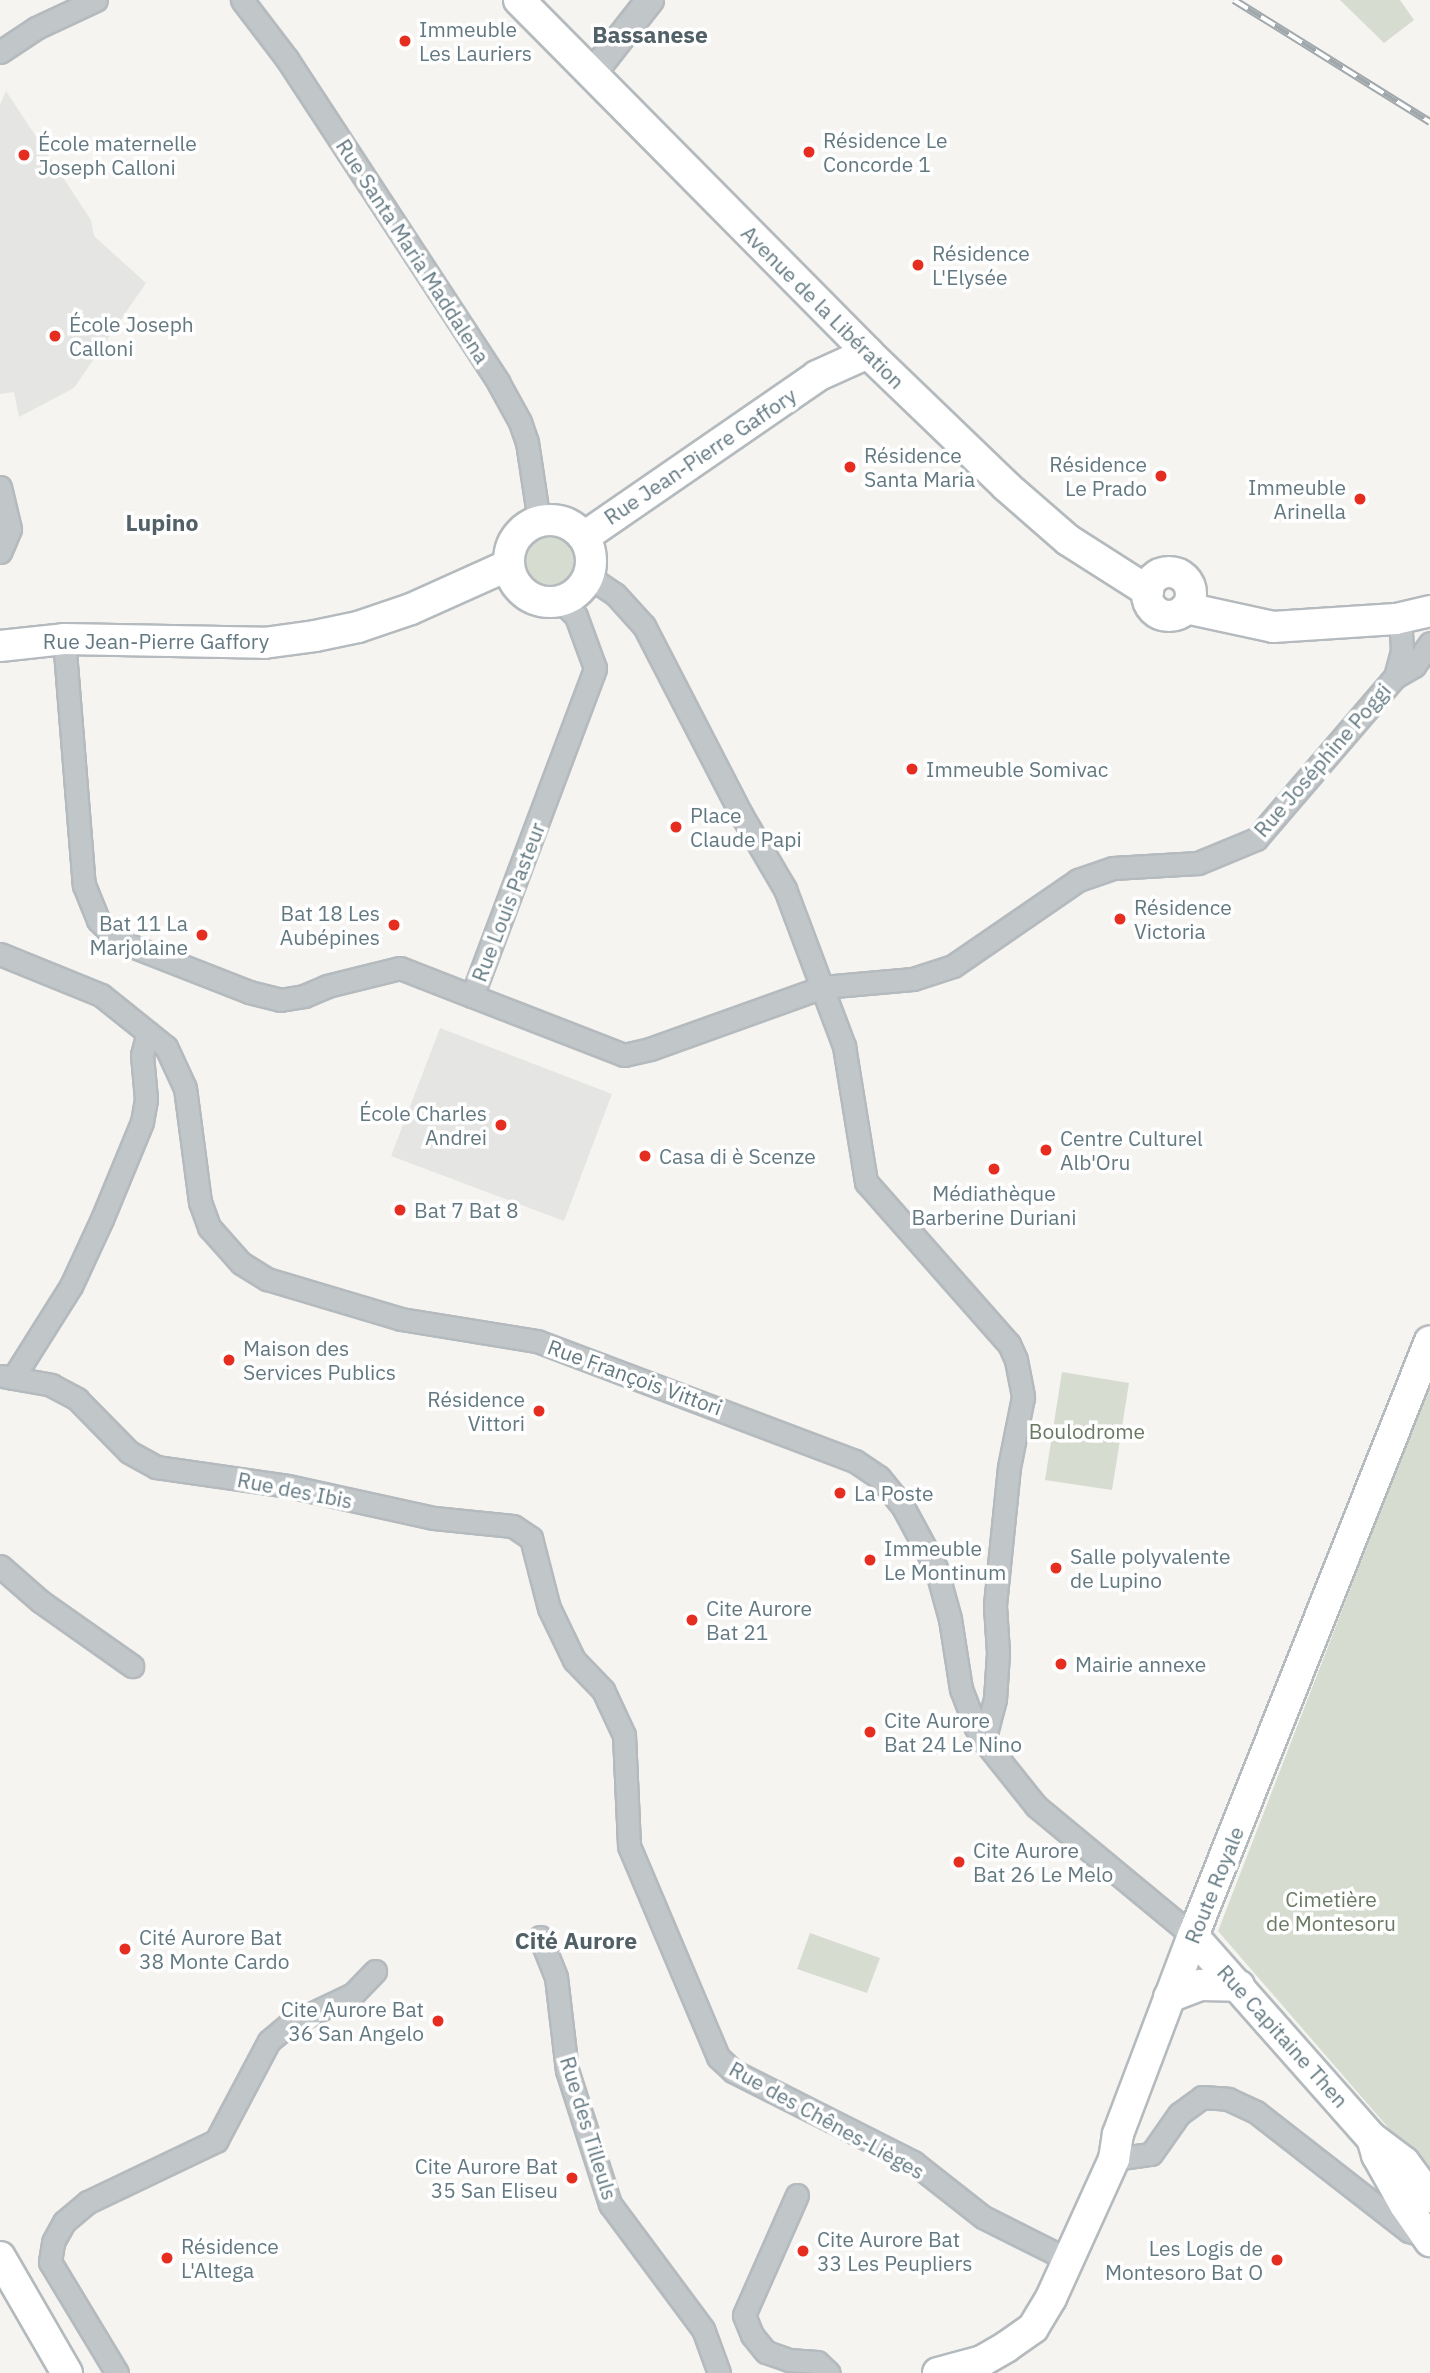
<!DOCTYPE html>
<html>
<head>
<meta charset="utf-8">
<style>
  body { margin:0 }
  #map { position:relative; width:1430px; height:2373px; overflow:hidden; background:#f5f4f0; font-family:"IBM Plex Sans",sans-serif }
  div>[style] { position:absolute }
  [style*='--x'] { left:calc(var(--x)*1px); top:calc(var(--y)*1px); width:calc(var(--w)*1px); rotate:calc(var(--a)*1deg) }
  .built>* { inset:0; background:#e5e6e4 }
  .green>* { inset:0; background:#d7dcd1 }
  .round { border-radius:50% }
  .roads { filter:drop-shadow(2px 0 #b4babd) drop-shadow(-2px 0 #b4babd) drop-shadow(0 2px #b4babd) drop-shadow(0 -2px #b4babd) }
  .minor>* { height:21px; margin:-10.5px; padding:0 10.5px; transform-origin:10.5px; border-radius:10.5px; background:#c1c6c8 }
  .tertiary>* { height:26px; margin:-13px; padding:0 13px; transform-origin:13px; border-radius:13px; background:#c1c6c8 }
  .secondary>* { height:30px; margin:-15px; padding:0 15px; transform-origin:15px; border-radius:15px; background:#fff }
  .secondary>.ring { margin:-15px; padding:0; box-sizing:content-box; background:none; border:30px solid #fff; border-radius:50% }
  .rail>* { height:8px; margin-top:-4px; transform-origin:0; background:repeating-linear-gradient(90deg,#fff 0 16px,#a0a8ac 0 32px); box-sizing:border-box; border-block:2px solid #a0a8ac }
  .dots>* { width:19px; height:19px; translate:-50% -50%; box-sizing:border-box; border:4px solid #fff; border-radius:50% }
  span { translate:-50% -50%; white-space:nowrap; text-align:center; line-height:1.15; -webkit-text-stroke:7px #fff; paint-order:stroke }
  .poi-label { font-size:21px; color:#637982 }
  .left { translate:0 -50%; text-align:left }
  .right { translate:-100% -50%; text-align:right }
  .street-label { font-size:21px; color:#637982 }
  .park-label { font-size:21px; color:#6a7962 }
  .neighbourhood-label { font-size:23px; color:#516167; font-weight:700 }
</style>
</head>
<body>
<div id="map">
  <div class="built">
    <i style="clip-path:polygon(6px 91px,91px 220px,94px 236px,146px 283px,74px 388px,19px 417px,14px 392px,0 394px,0 105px)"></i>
    <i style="clip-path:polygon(440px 1028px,612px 1094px,564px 1221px,391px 1156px)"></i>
  </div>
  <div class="green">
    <i style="clip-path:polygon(1340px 0,1400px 0,1414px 20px,1384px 43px)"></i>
    <i class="round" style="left:522px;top:534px;width:54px;height:54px"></i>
    <i style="clip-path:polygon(1062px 1372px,1129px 1383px,1112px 1490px,1045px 1480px)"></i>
    <i style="clip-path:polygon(1430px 1383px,1430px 2176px,1218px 1931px)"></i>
    <i style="clip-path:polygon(810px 1933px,880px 1958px,867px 1993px,797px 1969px)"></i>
  </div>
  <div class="roads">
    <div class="minor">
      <i style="--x:242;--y:0;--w:74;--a:52.7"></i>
      <i style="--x:287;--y:59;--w:386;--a:56.8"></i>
      <i style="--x:498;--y:382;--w:46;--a:61.2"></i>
      <i style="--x:520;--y:422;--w:21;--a:71"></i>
      <i style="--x:527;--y:442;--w:80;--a:81.4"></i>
      <i style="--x:0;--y:52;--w:43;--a:-33.7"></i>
      <i style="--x:36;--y:28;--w:66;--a:-25"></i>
      <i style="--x:0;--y:487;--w:43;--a:76.6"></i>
      <i style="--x:10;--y:529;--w:25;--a:113"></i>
      <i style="--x:588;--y:576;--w:32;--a:34"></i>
      <i style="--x:615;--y:594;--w:43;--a:47.8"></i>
      <i style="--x:644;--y:626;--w:212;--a:62.7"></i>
      <i style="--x:741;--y:814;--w:87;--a:59.6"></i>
      <i style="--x:785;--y:889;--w:168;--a:69.4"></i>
      <i style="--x:844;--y:1046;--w:138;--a:80.8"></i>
      <i style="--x:866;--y:1182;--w:216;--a:48.6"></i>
      <i style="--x:1009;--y:1344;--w:17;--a:66"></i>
      <i style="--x:1016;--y:1360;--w:38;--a:79"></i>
      <i style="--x:1023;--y:1397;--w:71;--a:101.3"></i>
      <i style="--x:1009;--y:1467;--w:140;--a:95.8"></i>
      <i style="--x:995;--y:1606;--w:47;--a:86.3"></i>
      <i style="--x:998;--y:1653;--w:46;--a:93.7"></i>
      <i style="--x:995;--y:1699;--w:43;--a:104.7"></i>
      <i style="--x:64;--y:639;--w:247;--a:85.4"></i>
      <i style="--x:84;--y:885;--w:38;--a:68"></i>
      <i style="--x:98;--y:920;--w:30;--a:45"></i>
      <i style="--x:119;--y:941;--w:140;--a:21.4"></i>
      <i style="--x:249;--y:992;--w:32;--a:14"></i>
      <i style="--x:280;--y:1000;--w:24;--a:-9"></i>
      <i style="--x:304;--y:996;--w:25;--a:-23"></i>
      <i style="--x:327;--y:986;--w:75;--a:-13.9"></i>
      <i style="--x:400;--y:968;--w:77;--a:21.3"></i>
      <i style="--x:472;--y:996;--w:350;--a:-69.4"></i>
      <i style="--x:595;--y:668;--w:55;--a:-110.1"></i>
      <i style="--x:576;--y:616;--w:21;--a:-135"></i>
      <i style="--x:1395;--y:677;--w:27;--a:-75"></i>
      <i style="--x:1402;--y:651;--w:19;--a:-93"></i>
      <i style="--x:1401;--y:632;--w:14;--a:-111"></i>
      <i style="--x:0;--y:954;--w:109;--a:22.1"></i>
      <i style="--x:101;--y:995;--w:83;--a:38.7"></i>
      <i style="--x:166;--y:1047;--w:45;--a:65.1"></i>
      <i style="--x:185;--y:1088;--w:115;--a:82.5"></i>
      <i style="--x:200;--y:1202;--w:27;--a:70"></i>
      <i style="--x:209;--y:1227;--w:48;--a:48.4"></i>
      <i style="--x:241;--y:1263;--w:31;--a:32"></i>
      <i style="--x:267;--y:1279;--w:140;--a:16.6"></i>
      <i style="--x:401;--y:1319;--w:138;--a:9.2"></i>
      <i style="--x:537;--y:1341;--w:340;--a:20.7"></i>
      <i style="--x:855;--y:1461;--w:29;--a:34"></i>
      <i style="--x:879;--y:1477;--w:38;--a:51"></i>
      <i style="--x:903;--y:1507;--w:69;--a:61.6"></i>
      <i style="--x:936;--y:1568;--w:53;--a:74.6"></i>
      <i style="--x:950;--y:1619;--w:71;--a:81.1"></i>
      <i style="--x:961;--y:1689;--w:40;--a:69"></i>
      <i style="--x:975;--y:1726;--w:17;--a:59"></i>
      <i style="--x:984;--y:1741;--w:83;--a:51.3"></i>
      <i style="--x:1036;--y:1806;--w:204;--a:39.6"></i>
      <i style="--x:472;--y:996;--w:163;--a:21.2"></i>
      <i style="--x:624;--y:1055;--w:27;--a:-13"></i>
      <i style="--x:650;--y:1049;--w:184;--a:-19.7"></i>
      <i style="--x:823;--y:987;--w:90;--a:-5.1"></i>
      <i style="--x:913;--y:979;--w:42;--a:-18"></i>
      <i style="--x:953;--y:966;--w:152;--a:-34.5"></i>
      <i style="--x:1078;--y:880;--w:37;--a:-19"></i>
      <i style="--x:1113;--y:868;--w:85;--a:-3.4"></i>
      <i style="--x:1198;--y:863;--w:63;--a:-22.5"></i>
      <i style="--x:1256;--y:839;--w:213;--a:-49.4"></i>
      <i style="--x:1395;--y:677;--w:22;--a:-30"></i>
      <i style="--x:1414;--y:666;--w:28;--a:-55"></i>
      <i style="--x:2;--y:1376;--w:11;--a:10"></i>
      <i style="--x:13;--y:1378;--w:109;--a:-57.8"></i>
      <i style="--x:71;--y:1286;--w:74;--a:-65.2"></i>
      <i style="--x:102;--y:1219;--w:105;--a:-67.6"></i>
      <i style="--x:142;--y:1122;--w:23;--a:-80"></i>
      <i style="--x:146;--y:1099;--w:44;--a:-95.2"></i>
      <i style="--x:142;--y:1055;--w:23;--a:-75"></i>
      <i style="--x:13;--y:1378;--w:39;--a:10"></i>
      <i style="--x:51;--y:1385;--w:30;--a:28"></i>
      <i style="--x:77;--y:1399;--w:74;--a:45.5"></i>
      <i style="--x:129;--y:1452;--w:31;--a:29"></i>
      <i style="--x:156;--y:1467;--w:133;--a:8.2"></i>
      <i style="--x:288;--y:1486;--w:149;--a:12.4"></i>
      <i style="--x:434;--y:1518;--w:79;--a:5.8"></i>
      <i style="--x:513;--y:1526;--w:22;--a:34"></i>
      <i style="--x:531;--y:1538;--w:72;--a:75.6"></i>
      <i style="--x:549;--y:1608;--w:58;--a:64.3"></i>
      <i style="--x:574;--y:1660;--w:42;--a:46"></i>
      <i style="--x:603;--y:1690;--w:50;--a:65"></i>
      <i style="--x:624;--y:1735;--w:111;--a:87.4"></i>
      <i style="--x:629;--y:1846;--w:229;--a:67.1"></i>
      <i style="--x:718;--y:2057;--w:21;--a:43"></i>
      <i style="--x:733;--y:2071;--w:202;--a:26.8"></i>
      <i style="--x:913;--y:2162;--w:89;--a:38.2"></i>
      <i style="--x:983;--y:2217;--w:80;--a:26.6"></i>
      <i style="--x:1055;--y:2253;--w:16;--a:15"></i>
      <i style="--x:0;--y:1566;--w:53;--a:41.2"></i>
      <i style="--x:40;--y:1601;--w:113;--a:35.2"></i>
      <i style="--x:540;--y:1937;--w:43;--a:68.2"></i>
      <i style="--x:556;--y:1977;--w:94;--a:83.3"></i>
      <i style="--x:567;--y:2070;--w:141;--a:72.2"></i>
      <i style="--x:610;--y:2204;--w:156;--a:53.4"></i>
      <i style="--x:703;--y:2329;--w:47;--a:70"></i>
      <i style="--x:1114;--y:2159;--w:37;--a:-8"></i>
      <i style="--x:1151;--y:2154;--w:49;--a:-55"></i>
      <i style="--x:1179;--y:2114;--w:29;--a:-36"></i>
      <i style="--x:1202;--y:2097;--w:26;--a:4"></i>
      <i style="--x:1228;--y:2099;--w:31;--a:25"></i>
      <i style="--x:1256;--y:2112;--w:194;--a:37.9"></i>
      <i style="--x:1409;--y:2231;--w:17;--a:17"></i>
      <i style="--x:797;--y:2195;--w:131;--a:113.8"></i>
      <i style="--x:744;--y:2315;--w:22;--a:68"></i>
      <i style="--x:752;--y:2335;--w:22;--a:51"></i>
      <i style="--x:766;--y:2352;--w:24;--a:19"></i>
      <i style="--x:789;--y:2360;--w:28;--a:4"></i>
      <i style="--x:817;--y:2362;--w:16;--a:43"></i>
      <i style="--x:117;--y:2373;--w:130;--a:-121.1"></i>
      <i style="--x:50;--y:2262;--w:20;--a:-81"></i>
      <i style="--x:53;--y:2242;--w:23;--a:-61"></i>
      <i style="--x:64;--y:2222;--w:31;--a:-40"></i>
      <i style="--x:88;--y:2202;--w:142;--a:-25.5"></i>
      <i style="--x:216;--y:2141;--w:113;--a:-62.1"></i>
      <i style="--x:269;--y:2041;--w:25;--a:-40"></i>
      <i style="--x:288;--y:2025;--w:72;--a:-25.5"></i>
      <i style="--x:353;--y:1994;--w:32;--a:-46"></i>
    </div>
    <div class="tertiary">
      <i style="--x:592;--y:74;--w:94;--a:-51.9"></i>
    </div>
    <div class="secondary">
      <i style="--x:519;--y:0;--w:496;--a:45.3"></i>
      <i style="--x:868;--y:353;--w:192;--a:43.9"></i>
      <i style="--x:1006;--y:486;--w:82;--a:41.1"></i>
      <i style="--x:1068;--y:540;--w:95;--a:32.5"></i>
      <i class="ring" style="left:509px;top:520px;width:52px;height:52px"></i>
      <i style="--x:584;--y:537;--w:283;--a:-34.6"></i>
      <i style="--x:817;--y:376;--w:56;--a:-24.3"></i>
      <i class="ring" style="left:1147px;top:572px;width:14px;height:14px"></i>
      <i style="--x:1186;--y:608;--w:89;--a:12.3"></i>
      <i style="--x:1273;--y:627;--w:123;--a:-3.7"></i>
      <i style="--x:1396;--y:619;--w:35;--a:-13"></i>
      <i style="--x:0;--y:646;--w:64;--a:-6.2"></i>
      <i style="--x:64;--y:639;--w:200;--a:1.1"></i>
      <i style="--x:264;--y:643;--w:51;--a:-7.8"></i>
      <i style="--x:315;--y:636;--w:44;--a:-11.8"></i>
      <i style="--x:358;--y:627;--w:56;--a:-18.8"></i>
      <i style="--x:411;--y:609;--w:107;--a:-24.2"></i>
      <i style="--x:1193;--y:1936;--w:270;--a:48.5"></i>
      <i style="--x:1372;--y:2138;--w:40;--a:37"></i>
      <i style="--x:1404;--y:2162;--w:44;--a:53.4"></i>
      <i style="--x:1169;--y:1997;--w:33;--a:-21"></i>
      <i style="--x:1200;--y:1985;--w:39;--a:1"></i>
      <i style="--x:1373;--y:2141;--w:15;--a:74"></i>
      <i style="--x:1377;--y:2155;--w:57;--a:60.8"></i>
      <i style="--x:1405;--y:2205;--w:44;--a:55.2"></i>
      <i style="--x:0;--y:2257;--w:134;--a:60"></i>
      <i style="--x:938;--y:2373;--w:46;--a:-15.3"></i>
      <i style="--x:982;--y:2361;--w:28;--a:-30"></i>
      <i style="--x:1006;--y:2347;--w:33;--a:-35"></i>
      <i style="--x:1033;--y:2328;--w:35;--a:-59"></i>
      <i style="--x:1051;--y:2298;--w:153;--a:-65.6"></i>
      <i style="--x:1114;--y:2159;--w:25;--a:-81"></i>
      <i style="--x:1118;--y:2134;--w:212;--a:-69.3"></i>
      <i style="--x:1193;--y:1936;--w:640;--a:-68.28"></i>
    </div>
  </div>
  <div class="rail">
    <i style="--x:1234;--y:0;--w:231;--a:31.9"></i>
  </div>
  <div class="dots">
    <i style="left:405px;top:41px;background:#e52d20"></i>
    <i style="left:809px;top:152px;background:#e52d20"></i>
    <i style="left:24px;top:155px;background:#e52d20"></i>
    <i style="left:918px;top:265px;background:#e52d20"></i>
    <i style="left:55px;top:336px;background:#e52d20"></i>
    <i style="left:850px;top:467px;background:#e52d20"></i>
    <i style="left:1161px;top:476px;background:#e52d20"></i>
    <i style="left:1360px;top:499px;background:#e52d20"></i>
    <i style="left:912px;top:769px;background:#e52d20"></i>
    <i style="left:676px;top:827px;background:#e52d20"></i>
    <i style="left:1120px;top:919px;background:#e52d20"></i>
    <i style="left:394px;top:925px;background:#e52d20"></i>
    <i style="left:202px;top:935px;background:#e52d20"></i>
    <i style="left:501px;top:1125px;background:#e52d20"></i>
    <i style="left:1046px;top:1150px;background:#e52d20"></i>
    <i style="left:645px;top:1156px;background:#e52d20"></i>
    <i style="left:994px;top:1169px;background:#e52d20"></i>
    <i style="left:400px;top:1210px;background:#e52d20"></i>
    <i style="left:229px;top:1360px;background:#e52d20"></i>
    <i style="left:539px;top:1411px;background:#e52d20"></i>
    <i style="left:840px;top:1493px;background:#e52d20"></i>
    <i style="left:870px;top:1560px;background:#e52d20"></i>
    <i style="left:1056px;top:1568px;background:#e52d20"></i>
    <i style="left:692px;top:1620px;background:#e52d20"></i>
    <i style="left:1061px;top:1664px;background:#e52d20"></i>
    <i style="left:870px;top:1732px;background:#e52d20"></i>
    <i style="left:959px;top:1862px;background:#e52d20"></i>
    <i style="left:125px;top:1949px;background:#e52d20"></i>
    <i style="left:438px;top:2021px;background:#e52d20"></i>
    <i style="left:572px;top:2178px;background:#e52d20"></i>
    <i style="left:803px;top:2251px;background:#e52d20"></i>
    <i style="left:167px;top:2258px;background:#e52d20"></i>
    <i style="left:1277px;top:2260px;background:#e52d20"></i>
  </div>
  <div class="poi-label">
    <span class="left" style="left:419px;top:41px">Immeuble<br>Les Lauriers</span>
    <span class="left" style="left:823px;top:152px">Résidence Le<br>Concorde 1</span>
    <span class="left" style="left:38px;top:155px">École maternelle<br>Joseph Calloni</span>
    <span class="left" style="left:932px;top:265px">Résidence<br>L'Elysée</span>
    <span class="left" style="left:69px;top:336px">École Joseph<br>Calloni</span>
    <span class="left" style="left:864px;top:467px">Résidence<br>Santa Maria</span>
    <span class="right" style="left:1147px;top:476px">Résidence<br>Le Prado</span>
    <span class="right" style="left:1346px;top:499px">Immeuble<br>Arinella</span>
    <span class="left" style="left:926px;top:769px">Immeuble Somivac</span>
    <span class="left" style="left:690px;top:827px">Place<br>Claude Papi</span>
    <span class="left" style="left:1134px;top:919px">Résidence<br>Victoria</span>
    <span class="right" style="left:380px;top:925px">Bat 18 Les<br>Aubépines</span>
    <span class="right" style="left:188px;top:935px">Bat 11 La<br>Marjolaine</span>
    <span class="right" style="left:487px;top:1125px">École Charles<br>Andrei</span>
    <span class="left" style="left:1060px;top:1150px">Centre Culturel<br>Alb'Oru</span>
    <span class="left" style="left:659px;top:1156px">Casa di è Scenze</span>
    <span style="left:994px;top:1205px">Médiathèque<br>Barberine Duriani</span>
    <span class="left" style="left:414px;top:1210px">Bat 7 Bat 8</span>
    <span class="left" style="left:243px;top:1360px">Maison des<br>Services Publics</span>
    <span class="right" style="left:525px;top:1411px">Résidence<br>Vittori</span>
    <span class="left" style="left:854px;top:1493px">La Poste</span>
    <span class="left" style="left:884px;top:1560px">Immeuble<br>Le Montinum</span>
    <span class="left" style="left:1070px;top:1568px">Salle polyvalente<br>de Lupino</span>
    <span class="left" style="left:706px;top:1620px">Cite Aurore<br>Bat 21</span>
    <span class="left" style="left:1075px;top:1664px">Mairie annexe</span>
    <span class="left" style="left:884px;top:1732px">Cite Aurore<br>Bat 24 Le Nino</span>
    <span class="left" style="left:973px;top:1862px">Cite Aurore<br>Bat 26 Le Melo</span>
    <span class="left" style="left:139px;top:1949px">Cité Aurore Bat<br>38 Monte Cardo</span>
    <span class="right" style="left:424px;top:2021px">Cite Aurore Bat<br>36 San Angelo</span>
    <span class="right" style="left:558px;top:2178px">Cite Aurore Bat<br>35 San Eliseu</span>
    <span class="left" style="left:817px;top:2251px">Cite Aurore Bat<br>33 Les Peupliers</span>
    <span class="left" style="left:181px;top:2258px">Résidence<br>L'Altega</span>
    <span class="right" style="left:1263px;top:2260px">Les Logis de<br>Montesoro Bat O</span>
  </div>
  <div class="street-label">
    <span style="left:413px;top:251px;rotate:57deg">Rue Santa Maria Maddalena</span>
    <span style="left:823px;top:307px;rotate:45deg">Avenue de la Libération</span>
    <span style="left:700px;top:456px;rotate:-34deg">Rue Jean-Pierre Gaffory</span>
    <span style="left:156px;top:641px">Rue Jean-Pierre Gaffory</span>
    <span style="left:1322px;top:760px;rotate:-49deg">Rue Joséphine Poggi</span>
    <span style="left:508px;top:902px;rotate:-69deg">Rue Louis Pasteur</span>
    <span style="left:635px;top:1377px;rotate:20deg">Rue François Vittori</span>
    <span style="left:295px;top:1490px;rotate:11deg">Rue des Ibis</span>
    <span style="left:1214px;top:1885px;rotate:-68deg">Route Royale</span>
    <span style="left:1283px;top:2036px;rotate:48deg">Rue Capitaine Then</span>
    <span style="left:827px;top:2120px;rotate:29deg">Rue des Chênes-Lièges</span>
    <span style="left:589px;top:2128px;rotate:73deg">Rue des Tilleuls</span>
  </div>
  <div class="park-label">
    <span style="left:1087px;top:1431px">Boulodrome</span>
    <span style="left:1331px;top:1911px">Cimetière<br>de Montesoru</span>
  </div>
  <div class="neighbourhood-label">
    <span style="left:650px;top:34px">Bassanese</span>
    <span style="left:162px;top:522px">Lupino</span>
    <span style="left:576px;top:1940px">Cité Aurore</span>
  </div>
</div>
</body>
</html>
